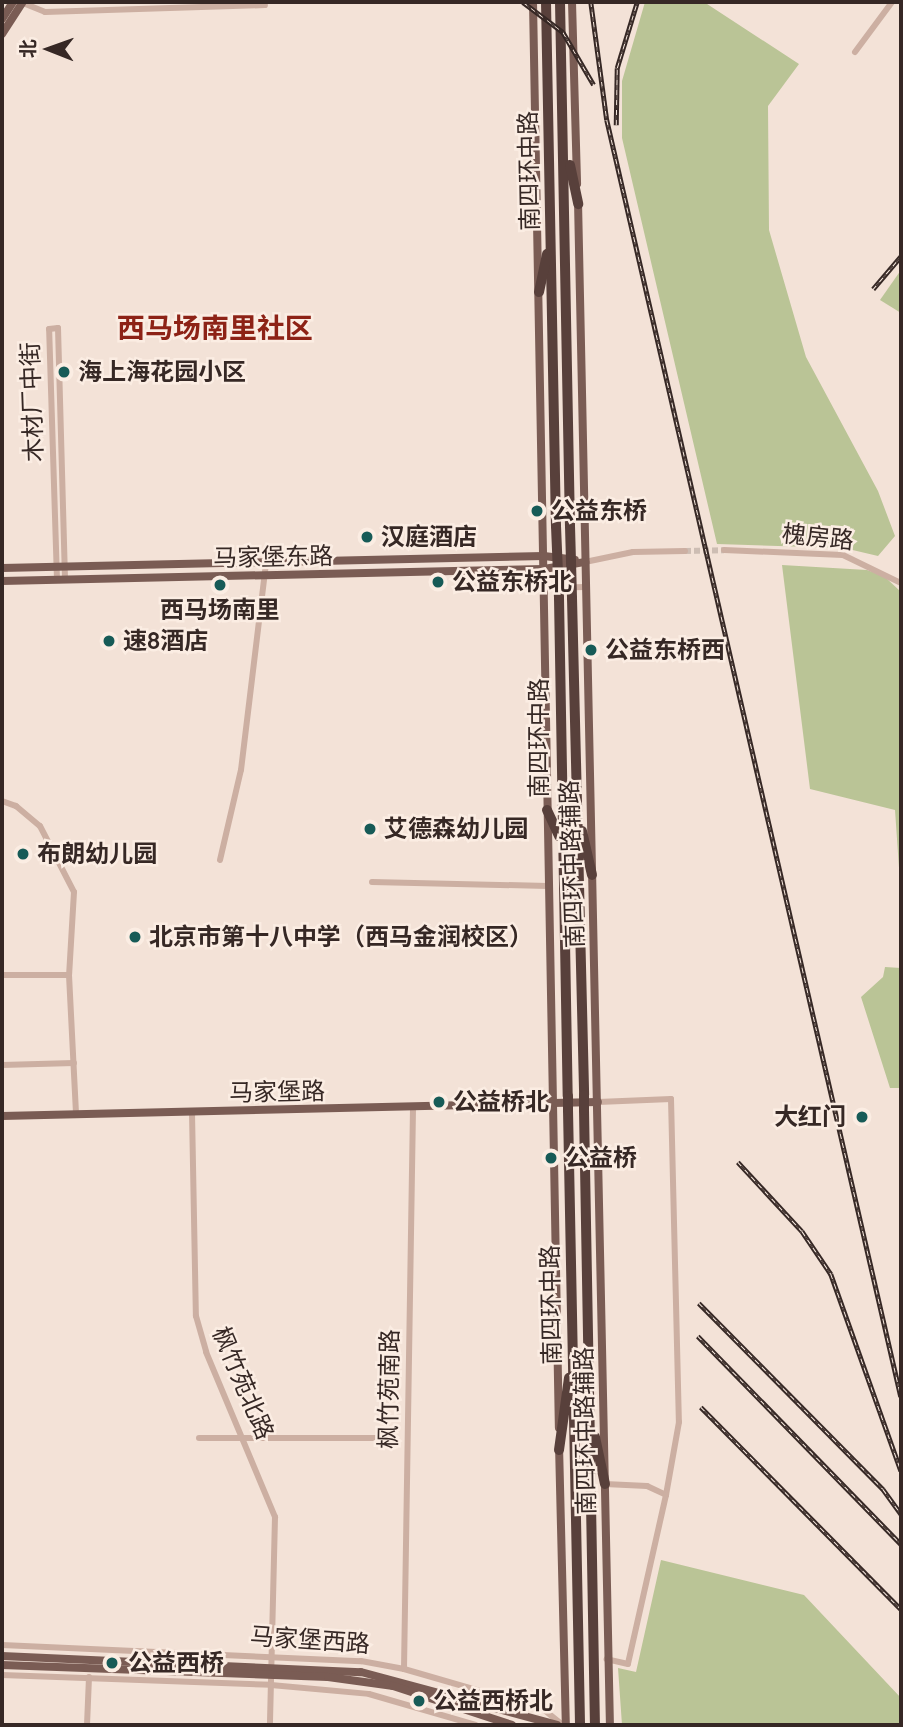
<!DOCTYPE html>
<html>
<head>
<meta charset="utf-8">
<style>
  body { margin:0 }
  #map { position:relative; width:903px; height:1727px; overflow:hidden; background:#f3e2d7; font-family:Quicksand,"Noto Sans SC",sans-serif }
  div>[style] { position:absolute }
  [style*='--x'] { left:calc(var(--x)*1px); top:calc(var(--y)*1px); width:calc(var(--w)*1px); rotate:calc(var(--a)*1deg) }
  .green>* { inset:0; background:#bac496 }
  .minor-tunnel>* { height:6px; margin-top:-3px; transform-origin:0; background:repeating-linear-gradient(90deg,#cdbdb3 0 6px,transparent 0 9px) }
  .minor>* { height:6px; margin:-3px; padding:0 3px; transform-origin:3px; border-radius:3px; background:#ccafa2 }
  .major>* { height:8px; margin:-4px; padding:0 4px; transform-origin:4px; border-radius:4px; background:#7a5c54 }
  .highway>* { height:10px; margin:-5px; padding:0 5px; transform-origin:5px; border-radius:5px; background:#58403b }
  .rail>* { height:4.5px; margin-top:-2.25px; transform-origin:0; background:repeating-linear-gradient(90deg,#fbede3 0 5px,#362825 0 10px); box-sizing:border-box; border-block:2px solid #362825 }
  .highway-bridge>* { height:10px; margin:-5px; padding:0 5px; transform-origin:5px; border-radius:5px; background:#58403b }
  .dots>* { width:19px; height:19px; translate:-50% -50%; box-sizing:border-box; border:4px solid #fbede3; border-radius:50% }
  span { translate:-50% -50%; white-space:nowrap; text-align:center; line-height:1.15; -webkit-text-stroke:5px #fbede3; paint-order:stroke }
  .street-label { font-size:24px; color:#362825 }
  .poi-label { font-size:24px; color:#362825; font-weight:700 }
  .left { translate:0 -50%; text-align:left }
  .right { translate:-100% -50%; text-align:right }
  .quarter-label { font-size:28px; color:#8d2216; font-weight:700 }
  .frame { position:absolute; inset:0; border:4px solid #362825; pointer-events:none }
  .north { position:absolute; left:14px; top:14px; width:70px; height:70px; -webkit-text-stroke:5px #fbede3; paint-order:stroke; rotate:271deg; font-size:19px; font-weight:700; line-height:28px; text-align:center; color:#362825 }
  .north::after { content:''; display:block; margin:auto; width:24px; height:32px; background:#362825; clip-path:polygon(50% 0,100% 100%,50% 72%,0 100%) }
</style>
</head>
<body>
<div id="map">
  <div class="green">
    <i style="clip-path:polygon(645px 2px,704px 2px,799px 64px,768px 106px,769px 230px,806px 357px,878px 491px,895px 536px,878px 556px,844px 548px,717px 544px,622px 138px,622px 81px)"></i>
    <i style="clip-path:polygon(901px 270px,901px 313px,880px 300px)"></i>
    <i style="clip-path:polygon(782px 565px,867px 570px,884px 576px,901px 592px,901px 897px,895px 810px,810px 789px)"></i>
    <i style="clip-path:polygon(885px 967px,901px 968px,901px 1088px,890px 1088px,861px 997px,883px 977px)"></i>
    <i style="clip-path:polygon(661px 1560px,804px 1595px,901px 1698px,901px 1725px,622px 1725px,618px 1668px,636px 1672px)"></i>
  </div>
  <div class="minor-tunnel">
    <i style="--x:685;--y:551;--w:39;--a:-1"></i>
  </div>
  <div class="minor">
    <i style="--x:23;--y:3;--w:24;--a:22"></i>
    <i style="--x:45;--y:12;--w:220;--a:-1.8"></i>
    <i style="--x:855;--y:52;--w:62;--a:-53.5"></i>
    <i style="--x:724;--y:550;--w:119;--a:2.4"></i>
    <i style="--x:843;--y:555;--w:64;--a:25.8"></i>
    <i style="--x:585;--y:562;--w:49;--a:-11.8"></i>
    <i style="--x:633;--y:552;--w:52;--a:-1.1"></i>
    <i style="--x:57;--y:580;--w:251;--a:-91.8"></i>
    <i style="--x:49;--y:329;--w:9;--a:-6"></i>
    <i style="--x:58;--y:328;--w:252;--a:88.4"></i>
    <i style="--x:544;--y:588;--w:41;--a:-1.4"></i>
    <i style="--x:2;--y:801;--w:15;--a:20"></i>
    <i style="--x:16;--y:806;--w:31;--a:40"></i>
    <i style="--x:40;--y:826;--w:74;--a:62.7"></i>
    <i style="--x:74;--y:892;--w:83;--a:93.4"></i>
    <i style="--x:69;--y:975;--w:140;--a:87.1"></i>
    <i style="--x:220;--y:860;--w:92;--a:-76.9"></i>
    <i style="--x:241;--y:770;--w:209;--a:-83.1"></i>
    <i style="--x:372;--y:882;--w:176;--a:1.3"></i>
    <i style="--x:2;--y:975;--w:67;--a:0"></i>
    <i style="--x:2;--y:1065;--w:72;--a:-1.6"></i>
    <i style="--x:598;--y:1102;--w:73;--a:-2.4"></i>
    <i style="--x:671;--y:1099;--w:323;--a:88.6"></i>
    <i style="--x:679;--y:1422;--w:74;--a:100.1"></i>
    <i style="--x:192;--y:1113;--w:203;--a:88.9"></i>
    <i style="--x:196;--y:1316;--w:37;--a:74"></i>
    <i style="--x:206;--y:1352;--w:179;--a:67.3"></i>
    <i style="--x:275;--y:1517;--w:208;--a:91.4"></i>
    <i style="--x:199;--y:1438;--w:187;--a:0"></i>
    <i style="--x:605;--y:1484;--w:42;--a:2.7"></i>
    <i style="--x:647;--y:1486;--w:21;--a:25"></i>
    <i style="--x:666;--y:1495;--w:173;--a:102.7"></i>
    <i style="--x:628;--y:1664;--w:22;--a:-167"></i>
    <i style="--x:2;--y:1645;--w:359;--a:2.6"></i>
    <i style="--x:361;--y:1661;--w:44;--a:10.5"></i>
    <i style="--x:404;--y:1669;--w:145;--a:16.1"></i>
    <i style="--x:543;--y:1709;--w:26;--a:39"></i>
    <i style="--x:404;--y:1669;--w:559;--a:-89.08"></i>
    <i style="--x:2;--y:1675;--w:269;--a:2.1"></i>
    <i style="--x:271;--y:1685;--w:98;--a:5.2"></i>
    <i style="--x:369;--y:1694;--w:111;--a:16.2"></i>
    <i style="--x:87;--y:1725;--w:48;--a:-87.6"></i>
  </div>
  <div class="major">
    <i style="--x:533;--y:2;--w:1426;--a:88.96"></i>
    <i style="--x:572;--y:2;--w:182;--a:88.4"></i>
    <i style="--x:2;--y:19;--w:20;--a:-57"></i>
    <i style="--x:2;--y:34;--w:38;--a:-57"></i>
    <i style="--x:578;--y:201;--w:1524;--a:88.8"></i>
    <i style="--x:2;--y:568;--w:542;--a:-1.27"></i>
    <i style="--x:544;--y:556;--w:31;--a:7"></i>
    <i style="--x:2;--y:581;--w:542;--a:-1.27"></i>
    <i style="--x:544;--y:569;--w:42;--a:-9.7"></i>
    <i style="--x:2;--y:1116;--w:596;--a:-1.35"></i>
    <i style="--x:559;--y:1445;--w:280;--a:88.6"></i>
    <i style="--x:2;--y:1656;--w:359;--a:2.6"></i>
    <i style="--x:361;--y:1672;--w:203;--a:15.1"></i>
    <i style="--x:2;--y:1665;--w:326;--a:2.1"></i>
    <i style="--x:328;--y:1677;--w:66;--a:7.9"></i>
    <i style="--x:393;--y:1686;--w:125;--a:18.1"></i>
  </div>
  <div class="highway">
    <i style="--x:546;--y:2;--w:524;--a:88.91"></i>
    <i style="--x:560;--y:2;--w:524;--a:88.91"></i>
    <i style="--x:570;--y:165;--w:40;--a:78"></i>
    <i style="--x:539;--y:292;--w:39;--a:-78"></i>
    <i style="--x:559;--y:598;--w:498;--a:89"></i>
    <i style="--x:572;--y:598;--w:497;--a:88.6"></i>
    <i style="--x:547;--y:810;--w:29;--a:65"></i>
    <i style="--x:582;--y:831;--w:45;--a:77.2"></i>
    <i style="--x:568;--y:1110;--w:615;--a:88.88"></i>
    <i style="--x:584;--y:1110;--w:615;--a:88.98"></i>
    <i style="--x:595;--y:1437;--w:48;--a:78"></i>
    <i style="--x:559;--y:1450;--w:73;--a:-82.1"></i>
  </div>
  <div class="rail">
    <i style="--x:523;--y:2;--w:50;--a:36.9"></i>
    <i style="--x:563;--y:32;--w:61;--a:59.7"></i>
    <i style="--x:591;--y:2;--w:119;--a:82.3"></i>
    <i style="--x:607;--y:120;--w:1310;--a:77.03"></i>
    <i style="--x:616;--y:125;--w:57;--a:-89"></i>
    <i style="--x:617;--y:68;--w:69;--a:-73.1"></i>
    <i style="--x:873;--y:289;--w:43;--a:-49.7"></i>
    <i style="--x:738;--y:1162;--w:94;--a:47.2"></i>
    <i style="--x:802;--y:1231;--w:52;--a:56"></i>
    <i style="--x:831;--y:1274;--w:209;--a:70.4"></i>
    <i style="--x:699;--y:1303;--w:262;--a:45.3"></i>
    <i style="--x:883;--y:1489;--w:31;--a:54"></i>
    <i style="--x:698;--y:1336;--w:291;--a:45.7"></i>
    <i style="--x:701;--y:1407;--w:284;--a:45.3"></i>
  </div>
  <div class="highway-bridge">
    <i style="--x:556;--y:526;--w:72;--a:87.6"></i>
    <i style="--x:570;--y:526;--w:72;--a:88.4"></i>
    <i style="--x:584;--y:1095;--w:15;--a:90"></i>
    <i style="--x:568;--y:1096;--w:14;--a:90"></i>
  </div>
  <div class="dots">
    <i style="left:64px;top:372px;background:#175b57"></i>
    <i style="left:537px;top:511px;background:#175b57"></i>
    <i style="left:367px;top:537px;background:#175b57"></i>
    <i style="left:438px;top:582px;background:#175b57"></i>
    <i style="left:220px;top:585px;background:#175b57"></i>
    <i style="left:109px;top:641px;background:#175b57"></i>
    <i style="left:591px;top:650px;background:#175b57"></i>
    <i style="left:370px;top:829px;background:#175b57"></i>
    <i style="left:23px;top:854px;background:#175b57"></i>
    <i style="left:135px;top:937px;background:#175b57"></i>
    <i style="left:439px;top:1102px;background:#175b57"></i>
    <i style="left:862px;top:1117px;background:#175b57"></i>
    <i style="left:551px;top:1158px;background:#175b57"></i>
    <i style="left:112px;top:1663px;background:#175b57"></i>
    <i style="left:419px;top:1701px;background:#175b57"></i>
  </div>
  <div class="street-label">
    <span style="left:529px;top:171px;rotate:-91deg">南四环中路</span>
    <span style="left:32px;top:402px;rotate:-92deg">木材厂中街</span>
    <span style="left:818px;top:537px;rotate:6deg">槐房路</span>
    <span style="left:273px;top:557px;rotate:-1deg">马家堡东路</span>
    <span style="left:539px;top:738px;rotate:-90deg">南四环中路</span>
    <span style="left:572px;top:864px;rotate:-92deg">南四环中路辅路</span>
    <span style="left:277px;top:1092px;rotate:-1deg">马家堡路</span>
    <span style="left:551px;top:1305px;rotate:-91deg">南四环中路</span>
    <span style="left:243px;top:1383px;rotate:67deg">枫竹苑北路</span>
    <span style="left:389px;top:1389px;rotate:-89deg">枫竹苑南路</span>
    <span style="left:585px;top:1431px;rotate:-91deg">南四环中路辅路</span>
    <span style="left:310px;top:1640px;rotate:4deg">马家堡西路</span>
  </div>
  <div class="poi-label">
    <span class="left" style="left:78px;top:372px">海上海花园小区</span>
    <span class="left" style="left:551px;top:511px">公益东桥</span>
    <span class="left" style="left:381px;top:537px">汉庭酒店</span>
    <span class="left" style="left:452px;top:582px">公益东桥北</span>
    <span style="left:220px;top:610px">西马场南里</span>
    <span class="left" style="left:123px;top:641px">速8酒店</span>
    <span class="left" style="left:605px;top:650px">公益东桥西</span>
    <span class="left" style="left:384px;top:829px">艾德森幼儿园</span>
    <span class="left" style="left:37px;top:854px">布朗幼儿园</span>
    <span class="left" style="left:149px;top:937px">北京市第十八中学（西马金润校区）</span>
    <span class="left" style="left:453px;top:1102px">公益桥北</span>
    <span class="right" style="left:846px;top:1117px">大红门</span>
    <span class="left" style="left:565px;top:1158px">公益桥</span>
    <span class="left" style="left:128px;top:1663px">公益西桥</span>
    <span class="left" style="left:433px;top:1701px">公益西桥北</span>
  </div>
  <div class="quarter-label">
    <span style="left:215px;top:328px">西马场南里社区</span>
  </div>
  <div class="frame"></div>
  <div class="north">北</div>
</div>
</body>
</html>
